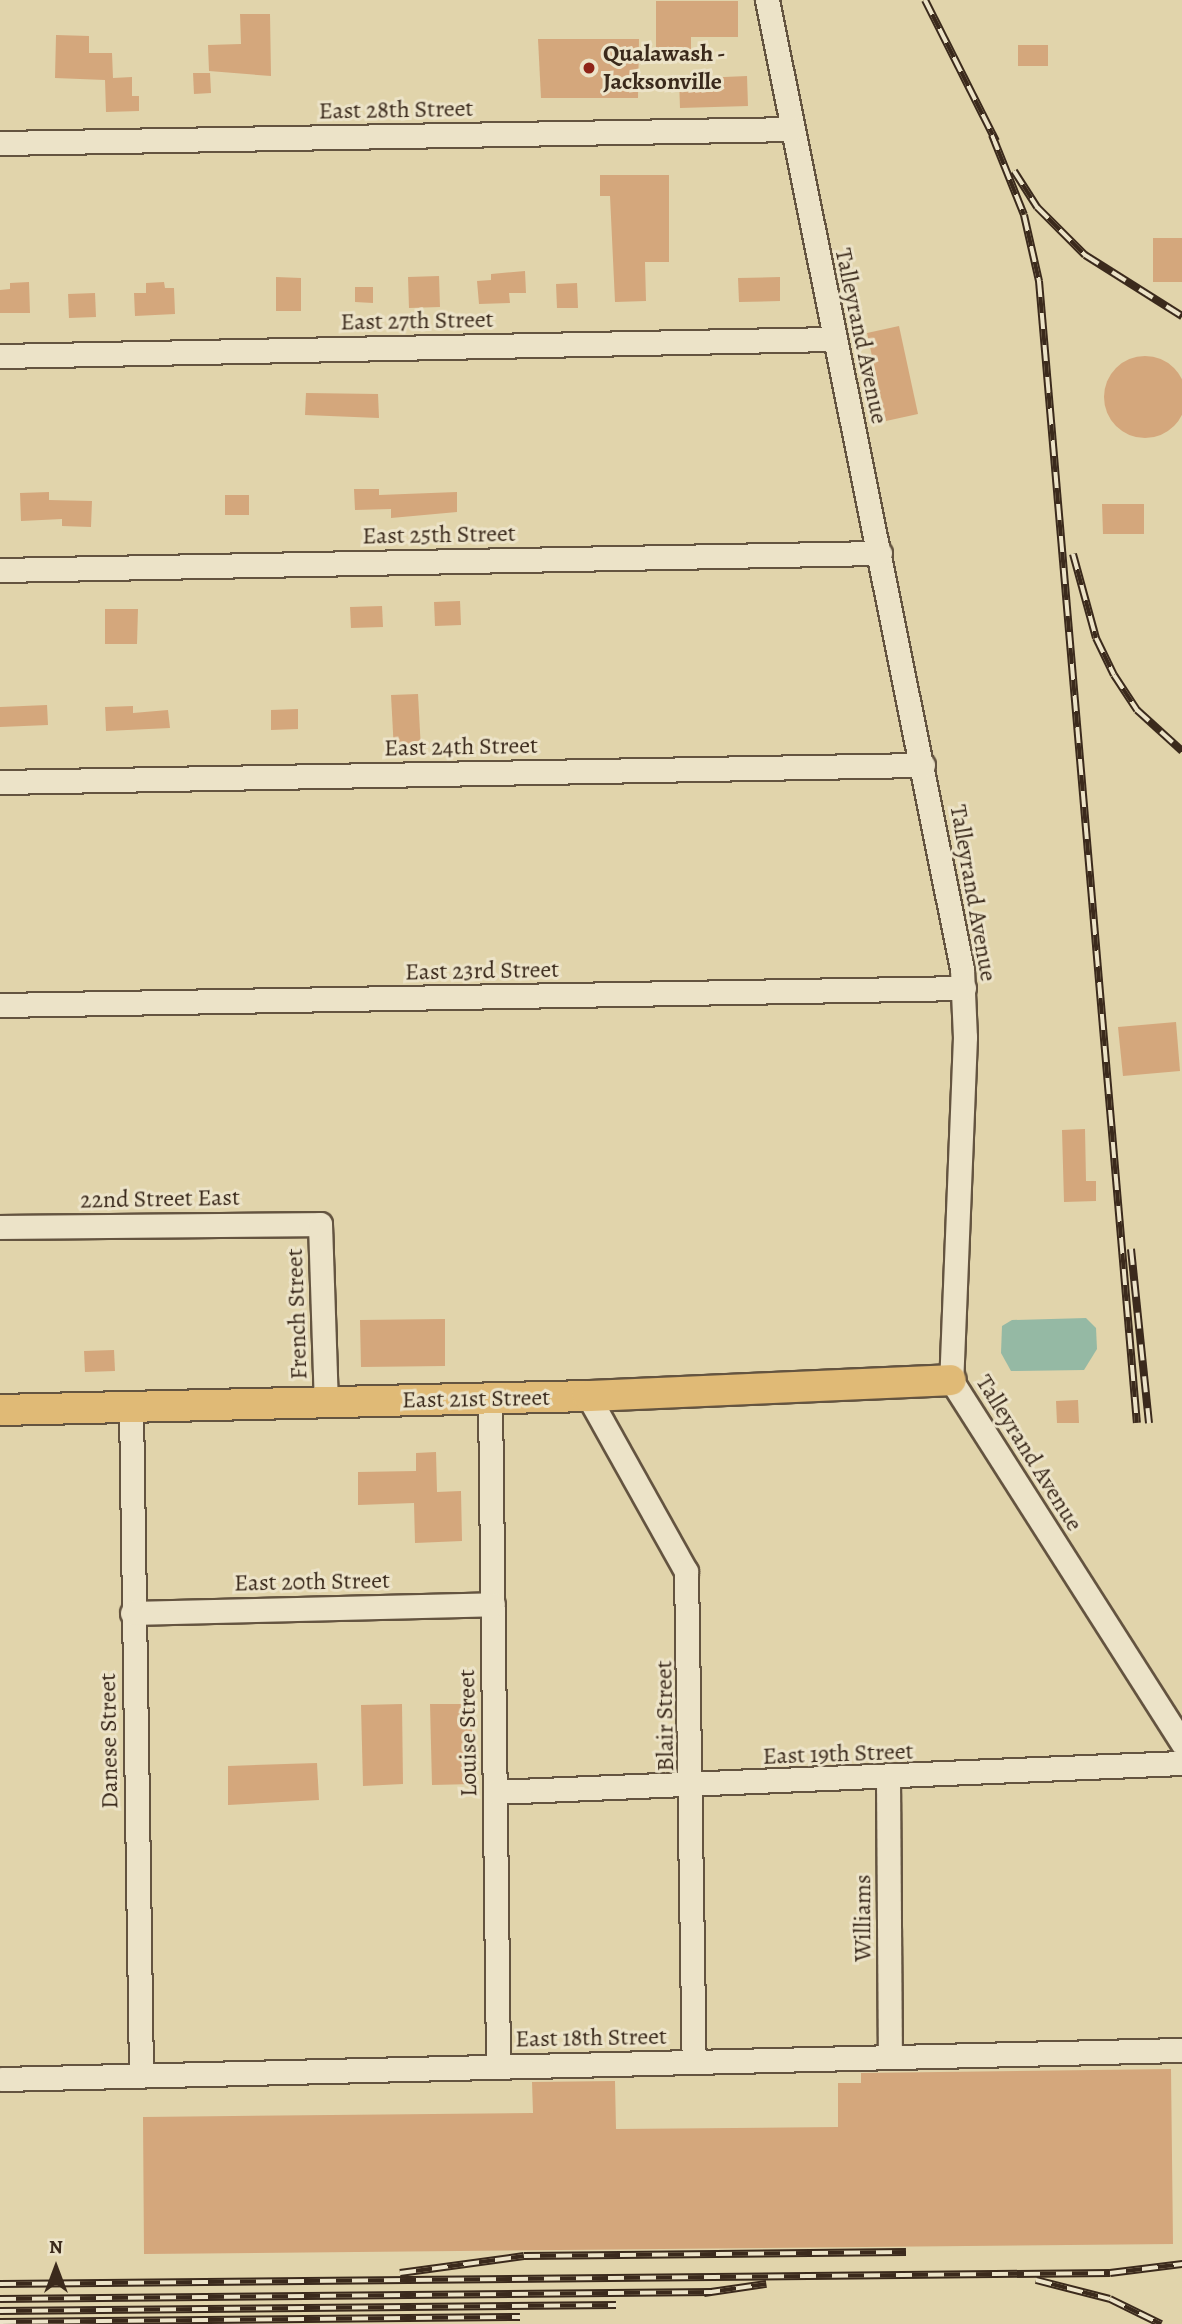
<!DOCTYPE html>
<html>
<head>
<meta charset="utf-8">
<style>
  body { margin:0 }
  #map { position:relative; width:1182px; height:2324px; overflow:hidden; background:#e1d4ab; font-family:Alegreya,serif }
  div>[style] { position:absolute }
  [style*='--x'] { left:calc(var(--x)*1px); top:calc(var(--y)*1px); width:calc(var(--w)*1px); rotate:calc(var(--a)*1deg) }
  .water>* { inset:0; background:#95b9a4 }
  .building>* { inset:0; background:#d4a77c }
  .round { border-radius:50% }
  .roads { filter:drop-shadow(2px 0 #645440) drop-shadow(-2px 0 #645440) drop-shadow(0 2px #645440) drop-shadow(0 -2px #645440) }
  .minor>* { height:23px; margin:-11.5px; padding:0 11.5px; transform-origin:11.5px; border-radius:11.5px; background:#ece3c8 }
  .major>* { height:30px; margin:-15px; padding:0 15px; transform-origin:15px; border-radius:15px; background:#e0ba76 }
  .rail>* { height:8px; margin-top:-4px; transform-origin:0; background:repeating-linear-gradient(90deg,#ece3c8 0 16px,#3b2a1c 0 32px); box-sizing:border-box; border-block:2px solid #3b2a1c }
  .dots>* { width:19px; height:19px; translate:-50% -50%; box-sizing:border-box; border:4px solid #ece3c8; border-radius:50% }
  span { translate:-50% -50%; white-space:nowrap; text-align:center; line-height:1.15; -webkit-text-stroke:6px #ece3c8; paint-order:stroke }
  .poi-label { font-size:24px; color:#3b2a1c; font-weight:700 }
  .left { translate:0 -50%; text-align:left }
  .street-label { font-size:24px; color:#3b2a1c }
  .north { position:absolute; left:21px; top:2233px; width:70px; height:70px; -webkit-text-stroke:5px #ece3c8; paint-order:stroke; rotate:0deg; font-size:19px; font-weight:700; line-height:28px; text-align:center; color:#3b2a1c }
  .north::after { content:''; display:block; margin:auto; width:24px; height:32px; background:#3b2a1c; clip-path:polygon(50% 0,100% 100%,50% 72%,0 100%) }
</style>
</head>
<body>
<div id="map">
  <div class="water">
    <i style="clip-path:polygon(1086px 1318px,1096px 1328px,1097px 1349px,1084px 1370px,1011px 1371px,1001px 1353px,1002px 1326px,1012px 1320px)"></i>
  </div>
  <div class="building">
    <i style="clip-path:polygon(656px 1px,738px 1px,738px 37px,691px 37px,691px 51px,656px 51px)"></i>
    <i style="clip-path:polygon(240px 14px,270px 14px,271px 76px,209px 71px,208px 45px,241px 44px)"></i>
    <i style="clip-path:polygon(56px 35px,89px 36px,89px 53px,112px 53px,113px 78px,132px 77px,132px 96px,139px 96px,139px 111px,106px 112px,105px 80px,55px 78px)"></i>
    <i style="clip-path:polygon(538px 39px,639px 39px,638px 98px,541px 98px)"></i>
    <i style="clip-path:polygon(1018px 45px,1048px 45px,1048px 66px,1018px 66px)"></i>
    <i style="clip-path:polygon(193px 73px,210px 73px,211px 93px,194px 94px)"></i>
    <i style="clip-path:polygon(747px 76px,748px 106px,680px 108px,679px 79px)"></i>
    <i style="clip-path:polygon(600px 175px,669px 175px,669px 262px,645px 262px,646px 301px,615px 302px,610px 196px,600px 196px)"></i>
    <i style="clip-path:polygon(1153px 238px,1182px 238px,1182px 282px,1153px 282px)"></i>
    <i style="clip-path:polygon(525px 271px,526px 293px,509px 293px,510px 303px,479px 304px,477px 281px,491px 280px,491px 274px)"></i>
    <i style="clip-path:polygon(439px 276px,440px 307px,409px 308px,408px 277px)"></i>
    <i style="clip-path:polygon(276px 277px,301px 278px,301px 311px,276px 311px)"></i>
    <i style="clip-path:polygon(780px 277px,780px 301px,739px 302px,738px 278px)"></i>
    <i style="clip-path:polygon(29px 282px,30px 313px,0 313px,0 290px,10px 289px,10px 283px)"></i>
    <i style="clip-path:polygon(164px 282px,165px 288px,174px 288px,175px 314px,135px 316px,134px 293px,146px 293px,146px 283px)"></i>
    <i style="clip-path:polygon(577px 283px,578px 308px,557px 308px,556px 284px)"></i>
    <i style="clip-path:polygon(355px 287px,373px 287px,373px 303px,355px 302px)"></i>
    <i style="clip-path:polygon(95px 293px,96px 317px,69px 318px,68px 294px)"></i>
    <i style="clip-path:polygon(899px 326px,918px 414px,886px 421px,867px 333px)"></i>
    <i class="round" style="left:1104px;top:356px;width:82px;height:82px"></i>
    <i style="clip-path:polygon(306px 393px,378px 394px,379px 418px,305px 415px)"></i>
    <i style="clip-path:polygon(354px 489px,379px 489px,379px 495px,457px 492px,457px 512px,391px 518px,391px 509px,355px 510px)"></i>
    <i style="clip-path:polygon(49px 492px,49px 500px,92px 501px,91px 527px,62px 526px,62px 519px,21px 521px,20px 493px)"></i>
    <i style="clip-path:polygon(225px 495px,249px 495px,249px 515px,225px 515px)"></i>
    <i style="clip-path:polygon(1102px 504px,1144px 504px,1144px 534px,1103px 534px)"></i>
    <i style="clip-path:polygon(460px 601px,461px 625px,435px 626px,434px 602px)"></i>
    <i style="clip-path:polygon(382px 606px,383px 627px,351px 628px,350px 607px)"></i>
    <i style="clip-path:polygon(105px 609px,138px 609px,137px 644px,105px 644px)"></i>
    <i style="clip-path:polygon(418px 694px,421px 750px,394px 751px,391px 695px)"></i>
    <i style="clip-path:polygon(47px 705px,48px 725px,0 727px,0 707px)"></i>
    <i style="clip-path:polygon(133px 706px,133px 713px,168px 710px,170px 728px,106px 731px,105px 707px)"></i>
    <i style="clip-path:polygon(298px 709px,298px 729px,271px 730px,271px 710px)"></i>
    <i style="clip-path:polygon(1176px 1022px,1180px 1071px,1123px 1076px,1118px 1027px)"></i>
    <i style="clip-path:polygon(1085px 1129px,1086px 1181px,1096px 1181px,1096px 1201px,1064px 1202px,1062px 1130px)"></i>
    <i style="clip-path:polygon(445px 1319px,445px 1366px,361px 1367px,360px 1320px)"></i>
    <i style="clip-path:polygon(114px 1350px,115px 1371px,85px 1372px,84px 1351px)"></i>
    <i style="clip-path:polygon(1078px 1400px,1079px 1423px,1057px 1423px,1056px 1401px)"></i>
    <i style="clip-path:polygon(436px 1452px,437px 1492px,461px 1491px,462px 1541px,415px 1543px,414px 1503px,358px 1505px,358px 1472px,416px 1471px,416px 1453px)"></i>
    <i style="clip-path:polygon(402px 1704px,403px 1784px,363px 1786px,361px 1705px)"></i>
    <i style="clip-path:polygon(430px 1704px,471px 1704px,474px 1784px,432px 1785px)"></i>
    <i style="clip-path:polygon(317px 1763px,319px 1800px,228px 1805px,228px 1766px)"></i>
    <i style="clip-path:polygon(1171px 2069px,1173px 2244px,144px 2254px,143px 2117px,533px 2113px,532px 2082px,615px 2081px,616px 2129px,838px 2127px,838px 2083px,861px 2083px,861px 2073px)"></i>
  </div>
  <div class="roads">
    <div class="minor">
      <i style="--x:767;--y:0;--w:988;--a:78.62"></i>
      <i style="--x:962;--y:969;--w:68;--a:87.5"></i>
      <i style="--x:965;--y:1037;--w:343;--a:92.3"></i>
      <i style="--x:951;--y:1380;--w:430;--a:57.5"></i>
      <i style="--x:0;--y:143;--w:792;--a:-1.01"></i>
      <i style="--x:0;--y:356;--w:835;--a:-1.17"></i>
      <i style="--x:0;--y:570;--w:880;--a:-1.11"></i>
      <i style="--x:0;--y:782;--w:923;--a:-1.06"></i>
      <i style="--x:0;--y:1005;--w:964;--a:-1.01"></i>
      <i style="--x:0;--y:1227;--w:320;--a:-0.5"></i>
      <i style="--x:320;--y:1224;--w:178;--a:88.1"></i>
      <i style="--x:588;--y:1396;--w:201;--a:60.8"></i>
      <i style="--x:686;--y:1571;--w:491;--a:89.1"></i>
      <i style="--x:490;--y:1398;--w:669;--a:89.31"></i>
      <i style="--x:131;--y:1407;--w:666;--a:89.14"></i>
      <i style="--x:132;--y:1613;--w:361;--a:-1.4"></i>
      <i style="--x:888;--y:1779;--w:278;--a:89.6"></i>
      <i style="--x:495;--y:1792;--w:688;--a:-2.42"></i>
      <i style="--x:2;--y:2079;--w:1180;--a:-1.41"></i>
    </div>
    <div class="major">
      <i style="--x:0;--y:1410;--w:588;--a:-1.36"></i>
      <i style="--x:588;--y:1396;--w:363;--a:-2.5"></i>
    </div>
  </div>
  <div class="rail">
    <i style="--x:925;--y:0;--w:158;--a:63.3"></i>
    <i style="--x:992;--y:135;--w:86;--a:68.2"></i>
    <i style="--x:1024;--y:215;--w:68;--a:77.2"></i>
    <i style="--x:1039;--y:281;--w:1146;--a:85.1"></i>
    <i style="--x:1014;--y:171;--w:43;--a:57.4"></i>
    <i style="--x:1037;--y:207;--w:68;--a:45"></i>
    <i style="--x:1085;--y:255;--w:115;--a:32.2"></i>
    <i style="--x:1073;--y:554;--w:87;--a:74.7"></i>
    <i style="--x:1096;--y:638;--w:41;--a:64.1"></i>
    <i style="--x:1114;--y:675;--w:42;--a:56.7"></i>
    <i style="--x:1137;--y:710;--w:61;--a:42.3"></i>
    <i style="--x:1131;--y:1249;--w:175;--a:84.1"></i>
    <i style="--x:400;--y:2273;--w:125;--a:-7.8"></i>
    <i style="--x:524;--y:2256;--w:382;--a:-0.6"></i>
    <i style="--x:1036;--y:2280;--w:76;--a:14.4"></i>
    <i style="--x:1110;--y:2299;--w:57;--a:26.1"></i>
    <i style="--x:0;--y:2284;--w:1110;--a:-0.57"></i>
    <i style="--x:1110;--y:2273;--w:73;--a:-7.1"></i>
    <i style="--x:704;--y:2293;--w:63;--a:-8.3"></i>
    <i style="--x:0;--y:2299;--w:712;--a:-0.56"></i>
    <i style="--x:0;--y:2311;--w:616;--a:-0.56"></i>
    <i style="--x:0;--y:2322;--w:520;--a:-0.55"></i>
  </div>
  <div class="dots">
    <i style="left:589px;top:68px;background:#8f2418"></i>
  </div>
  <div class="poi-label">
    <span class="left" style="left:603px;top:68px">Qualawash -<br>Jacksonville</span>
  </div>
  <div class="street-label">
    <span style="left:396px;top:110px;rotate:-1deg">East 28th Street</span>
    <span style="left:417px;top:321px;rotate:-1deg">East 27th Street</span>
    <span style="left:861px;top:336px;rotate:78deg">Talleyrand Avenue</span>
    <span style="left:439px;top:535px;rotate:-1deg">East 25th Street</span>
    <span style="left:461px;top:747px;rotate:-1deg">East 24th Street</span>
    <span style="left:973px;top:893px;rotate:80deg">Talleyrand Avenue</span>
    <span style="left:482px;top:971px;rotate:-1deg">East 23rd Street</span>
    <span style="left:160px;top:1199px;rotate:-1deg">22nd Street East</span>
    <span style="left:297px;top:1314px;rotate:-92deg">French Street</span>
    <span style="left:476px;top:1399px;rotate:-1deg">East 21st Street</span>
    <span style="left:1029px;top:1453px;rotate:58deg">Talleyrand Avenue</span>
    <span style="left:312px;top:1582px;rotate:-1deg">East 20th Street</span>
    <span style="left:665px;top:1716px;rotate:-91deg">Blair Street</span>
    <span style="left:468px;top:1733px;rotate:-91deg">Louise Street</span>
    <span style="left:109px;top:1741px;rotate:-91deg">Danese Street</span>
    <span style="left:838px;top:1754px;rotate:-2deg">East 19th Street</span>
    <span style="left:863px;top:1918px;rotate:-90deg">Williams</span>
    <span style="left:591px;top:2038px;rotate:-1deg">East 18th Street</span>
  </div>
  <div class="north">N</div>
</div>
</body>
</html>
